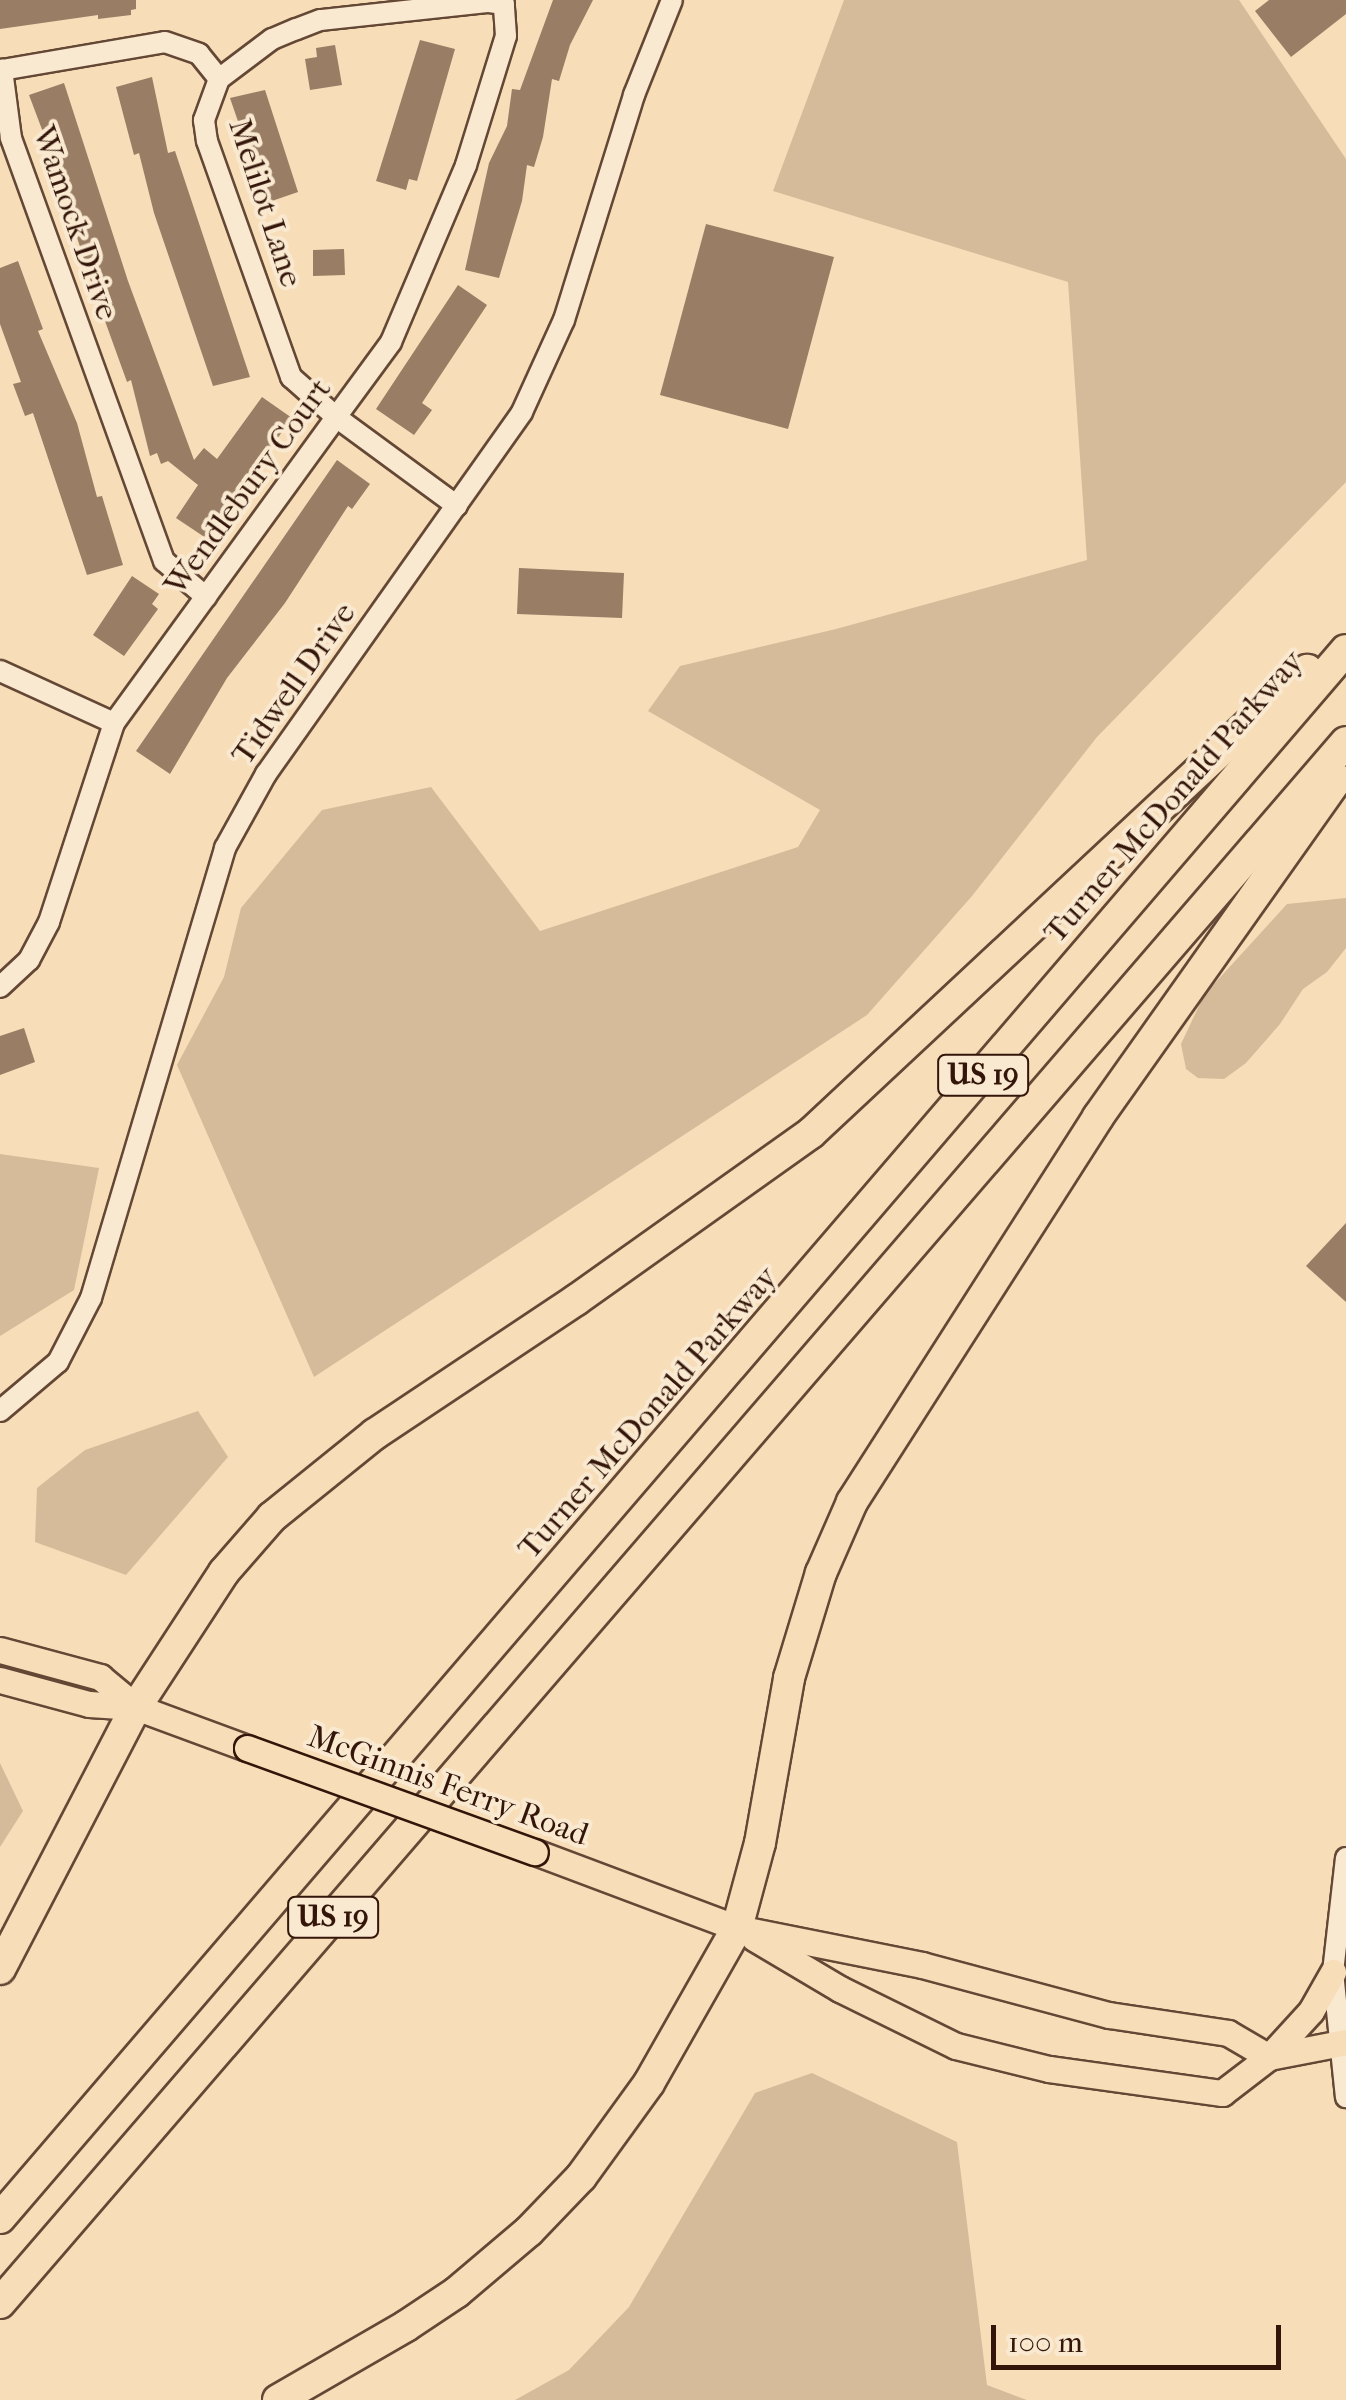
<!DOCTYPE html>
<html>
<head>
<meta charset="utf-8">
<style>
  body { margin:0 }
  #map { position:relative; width:1346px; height:2400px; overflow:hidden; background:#f7ddb8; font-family:"IM FELL French Canon",serif }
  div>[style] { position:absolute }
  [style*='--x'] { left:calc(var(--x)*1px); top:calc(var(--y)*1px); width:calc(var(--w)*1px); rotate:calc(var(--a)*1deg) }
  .green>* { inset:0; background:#d6bb9a }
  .building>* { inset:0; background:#997d64 }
  .roads { filter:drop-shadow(2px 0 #644835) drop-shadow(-2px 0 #644835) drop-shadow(0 2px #644835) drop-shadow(0 -2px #644835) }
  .minor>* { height:20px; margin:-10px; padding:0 10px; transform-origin:10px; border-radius:10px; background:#fae9d1 }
  .major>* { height:25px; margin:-12.5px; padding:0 12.5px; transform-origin:12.5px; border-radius:12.5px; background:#f7ddb8 }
  .highway>* { height:30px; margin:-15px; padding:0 15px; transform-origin:15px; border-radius:15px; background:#f7ddb8 }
  .bridges { filter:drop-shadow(2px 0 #331609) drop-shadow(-2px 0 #331609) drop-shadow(0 2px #331609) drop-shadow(0 -2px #331609) }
  .major-bridge>* { height:25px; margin:-12.5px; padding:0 12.5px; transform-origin:12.5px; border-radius:12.5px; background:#f7ddb8 }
  span { translate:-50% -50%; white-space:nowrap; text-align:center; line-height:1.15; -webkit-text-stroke:8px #fae9d1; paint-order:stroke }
  .shield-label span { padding:2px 8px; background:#fae9d1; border:2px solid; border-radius:8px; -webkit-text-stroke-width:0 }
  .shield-label { font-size:30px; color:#331609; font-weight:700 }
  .street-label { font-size:32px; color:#331609 }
  .scale { position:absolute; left:991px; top:2325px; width:290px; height:45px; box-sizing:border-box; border:5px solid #331609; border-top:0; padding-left:12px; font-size:30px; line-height:35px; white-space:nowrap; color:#331609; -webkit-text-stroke:8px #fae9d1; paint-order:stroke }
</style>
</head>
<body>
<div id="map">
  <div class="green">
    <i style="clip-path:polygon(844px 0,1239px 0,1346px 159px,1346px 482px,1097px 737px,972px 896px,867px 1015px,314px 1377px,177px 1065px,224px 977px,241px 908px,322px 810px,431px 787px,540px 931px,798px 847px,820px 810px,648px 711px,680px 666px,836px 629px,1087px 560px,1068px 282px,773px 191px)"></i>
    <i style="clip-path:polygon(1346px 898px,1346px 948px,1327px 972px,1303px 989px,1280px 1024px,1246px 1063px,1224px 1079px,1198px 1078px,1186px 1069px,1181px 1044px,1204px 995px,1287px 904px)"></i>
    <i style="clip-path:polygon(0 1154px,99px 1168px,74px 1290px,0 1336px)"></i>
    <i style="clip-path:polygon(198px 1411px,228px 1457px,126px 1575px,35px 1542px,37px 1488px,85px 1450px)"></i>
    <i style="clip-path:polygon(0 1763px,23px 1811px,0 1847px)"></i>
    <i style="clip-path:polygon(812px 2073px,957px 2142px,987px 2385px,1027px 2400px,515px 2400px,569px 2370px,629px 2307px,755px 2093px)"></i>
  </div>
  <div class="building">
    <i style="clip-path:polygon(0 0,136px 0,136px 9px,131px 10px,131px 15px,98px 19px,98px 15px,0 29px)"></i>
    <i style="clip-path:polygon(553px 0,593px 0,570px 45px,559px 81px,552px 79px,543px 137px,534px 167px,527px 165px,522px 201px,499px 278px,465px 270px,489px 163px,507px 126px,512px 89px,520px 90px)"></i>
    <i style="clip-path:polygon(1269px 0,1346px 0,1346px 14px,1291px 57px,1255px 11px)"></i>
    <i style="clip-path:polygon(420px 40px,455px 49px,417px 181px,409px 179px,406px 190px,376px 181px)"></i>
    <i style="clip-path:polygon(335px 45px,342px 85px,310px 90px,305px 59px,317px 57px,316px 48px)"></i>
    <i style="clip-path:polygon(152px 77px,168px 153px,175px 151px,250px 377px,213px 386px,154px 213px,139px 153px,134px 155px,116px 87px)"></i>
    <i style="clip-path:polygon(64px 83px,128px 281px,194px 460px,204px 448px,217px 459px,262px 397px,292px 418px,206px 538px,176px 518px,198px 485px,168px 461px,161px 464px,157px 453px,150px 456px,131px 380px,127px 382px,92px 285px,71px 218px,75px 217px,29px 95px)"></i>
    <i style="clip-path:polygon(265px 90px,298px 192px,266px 203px,230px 98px)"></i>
    <i style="clip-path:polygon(706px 224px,834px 257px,788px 429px,660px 395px)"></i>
    <i style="clip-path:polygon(344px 249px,345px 275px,313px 276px,313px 250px)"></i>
    <i style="clip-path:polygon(18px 261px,43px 329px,38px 331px,77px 423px,97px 497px,102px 496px,123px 565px,87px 575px,33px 413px,25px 416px,13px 384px,21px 382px,0 324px,0 268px)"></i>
    <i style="clip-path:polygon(458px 285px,487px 305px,422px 403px,432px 410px,414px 435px,376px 409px)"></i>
    <i style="clip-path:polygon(337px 460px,370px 484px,352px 509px,348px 506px,285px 603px,227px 678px,170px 774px,136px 751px)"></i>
    <i style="clip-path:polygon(519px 568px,624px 573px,622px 618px,517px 614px)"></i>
    <i style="clip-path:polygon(132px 576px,159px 594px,152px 604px,158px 609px,124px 656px,93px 635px)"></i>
    <i style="clip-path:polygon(24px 1028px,35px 1062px,0 1075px,0 1036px)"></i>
    <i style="clip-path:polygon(1346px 1223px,1346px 1302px,1306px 1266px)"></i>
  </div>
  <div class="roads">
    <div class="minor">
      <i style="--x:206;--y:597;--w:55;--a:-139.4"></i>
      <i style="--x:164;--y:561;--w:450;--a:-109.9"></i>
      <i style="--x:11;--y:138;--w:69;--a:-97.5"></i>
      <i style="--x:2;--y:70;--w:165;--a:-9.7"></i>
      <i style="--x:165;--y:42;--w:36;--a:19"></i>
      <i style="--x:199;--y:54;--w:32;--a:51"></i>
      <i style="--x:0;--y:671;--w:125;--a:24.5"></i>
      <i style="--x:0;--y:987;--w:40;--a:-43"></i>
      <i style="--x:29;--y:960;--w:43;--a:-62.2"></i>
      <i style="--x:49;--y:922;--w:209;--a:-71.9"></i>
      <i style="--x:114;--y:723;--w:378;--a:-54"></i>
      <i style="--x:336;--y:417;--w:93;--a:-53.7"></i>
      <i style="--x:391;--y:342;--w:192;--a:-67"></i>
      <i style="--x:466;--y:165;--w:135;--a:-72.8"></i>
      <i style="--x:506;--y:36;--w:32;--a:-94"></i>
      <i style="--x:504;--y:4;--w:17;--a:-173"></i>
      <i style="--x:487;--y:2;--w:168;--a:173.8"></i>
      <i style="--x:320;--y:20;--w:26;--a:159"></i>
      <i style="--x:296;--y:29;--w:26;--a:157"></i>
      <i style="--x:272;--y:39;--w:66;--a:143"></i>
      <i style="--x:219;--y:79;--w:44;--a:110.1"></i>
      <i style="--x:204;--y:120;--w:21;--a:82"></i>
      <i style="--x:207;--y:141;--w:251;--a:70.4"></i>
      <i style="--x:291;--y:377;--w:60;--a:41.6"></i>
      <i style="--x:336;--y:417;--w:150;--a:36.3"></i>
      <i style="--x:0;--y:1411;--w:76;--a:-40.2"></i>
      <i style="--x:58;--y:1362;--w:72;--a:-62.7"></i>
      <i style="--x:91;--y:1298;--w:470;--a:-73.4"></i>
      <i style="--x:225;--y:848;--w:85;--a:-61"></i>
      <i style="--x:266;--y:774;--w:443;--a:-54.7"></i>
      <i style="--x:522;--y:412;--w:101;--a:-65.5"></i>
      <i style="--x:564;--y:320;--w:236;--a:-72.7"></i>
      <i style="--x:634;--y:95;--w:102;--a:-68.2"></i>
      <i style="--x:1346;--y:1858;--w:115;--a:96.5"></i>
      <i style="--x:1333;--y:1972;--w:126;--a:84.1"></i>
    </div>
    <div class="major">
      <i style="--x:0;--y:1650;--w:104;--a:15.1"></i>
      <i style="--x:100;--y:1677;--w:47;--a:39.8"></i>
      <i style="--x:0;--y:1680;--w:92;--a:15.1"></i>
      <i style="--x:89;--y:1704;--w:47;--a:3.7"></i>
      <i style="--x:136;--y:1707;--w:118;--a:20.3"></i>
      <i style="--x:535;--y:1852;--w:216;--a:20.6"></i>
      <i style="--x:737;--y:1928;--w:189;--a:11.3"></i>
      <i style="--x:922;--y:1965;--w:194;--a:15"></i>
      <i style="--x:1109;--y:2015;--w:120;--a:8.6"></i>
      <i style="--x:1228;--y:2033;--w:48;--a:30.3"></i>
      <i style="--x:754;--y:1938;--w:100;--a:30.7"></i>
      <i style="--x:840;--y:1989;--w:129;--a:26.2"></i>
      <i style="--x:956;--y:2046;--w:96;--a:13.9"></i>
      <i style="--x:1049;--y:2069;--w:175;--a:7.9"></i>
      <i style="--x:1222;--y:2093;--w:59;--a:-37.5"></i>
      <i style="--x:1269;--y:2057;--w:78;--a:-11"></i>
      <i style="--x:1269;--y:2057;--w:62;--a:-47.6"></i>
      <i style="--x:1311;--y:2011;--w:45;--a:-60.6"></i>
    </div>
    <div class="highway">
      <i style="--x:0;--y:1969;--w:295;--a:-62.6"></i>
      <i style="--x:136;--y:1707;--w:161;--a:-56.9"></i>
      <i style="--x:224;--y:1572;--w:73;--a:-48.9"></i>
      <i style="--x:272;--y:1517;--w:132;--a:-38.9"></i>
      <i style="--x:375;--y:1434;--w:242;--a:-33.7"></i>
      <i style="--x:576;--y:1300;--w:288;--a:-35.4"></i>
      <i style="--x:811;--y:1133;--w:679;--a:-43.03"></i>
      <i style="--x:0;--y:2218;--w:2066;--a:-49.36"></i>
      <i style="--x:0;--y:2303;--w:2061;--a:-49.23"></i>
      <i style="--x:278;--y:2400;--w:148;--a:-30"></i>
      <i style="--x:406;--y:2326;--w:61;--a:-33.7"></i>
      <i style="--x:457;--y:2292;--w:94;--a:-40.3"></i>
      <i style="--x:529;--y:2231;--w:75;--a:-46.1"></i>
      <i style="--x:581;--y:2177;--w:116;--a:-54.1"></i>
      <i style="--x:649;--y:2083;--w:178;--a:-60.4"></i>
      <i style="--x:737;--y:1928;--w:88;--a:-74.9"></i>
      <i style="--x:760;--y:1843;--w:168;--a:-80"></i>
      <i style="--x:789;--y:1678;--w:110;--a:-73.1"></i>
      <i style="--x:821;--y:1573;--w:77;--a:-66.4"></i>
      <i style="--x:852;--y:1502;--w:457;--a:-57.4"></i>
      <i style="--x:1098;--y:1117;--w:414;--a:-54.7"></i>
    </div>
  </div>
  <div class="bridges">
    <div class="major-bridge">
      <i style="--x:247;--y:1748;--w:306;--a:19.9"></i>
    </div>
  </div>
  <div class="shield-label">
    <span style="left:983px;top:1075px">US 19</span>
    <span style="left:333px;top:1917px">US 19</span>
  </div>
  <div class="street-label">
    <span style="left:265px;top:203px;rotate:72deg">Melilot Lane</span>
    <span style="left:75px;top:223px;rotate:71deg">Wamock Drive</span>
    <span style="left:248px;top:487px;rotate:-54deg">Wendlebury Court</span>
    <span style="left:294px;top:684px;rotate:-55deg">Tidwell Drive</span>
    <span style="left:1174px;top:797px;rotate:-49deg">Turner McDonald Parkway</span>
    <span style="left:648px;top:1413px;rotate:-49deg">Turner McDonald Parkway</span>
    <span style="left:448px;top:1786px;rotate:20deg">McGinnis Ferry Road</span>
  </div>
  <div class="scale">100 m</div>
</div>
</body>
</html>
